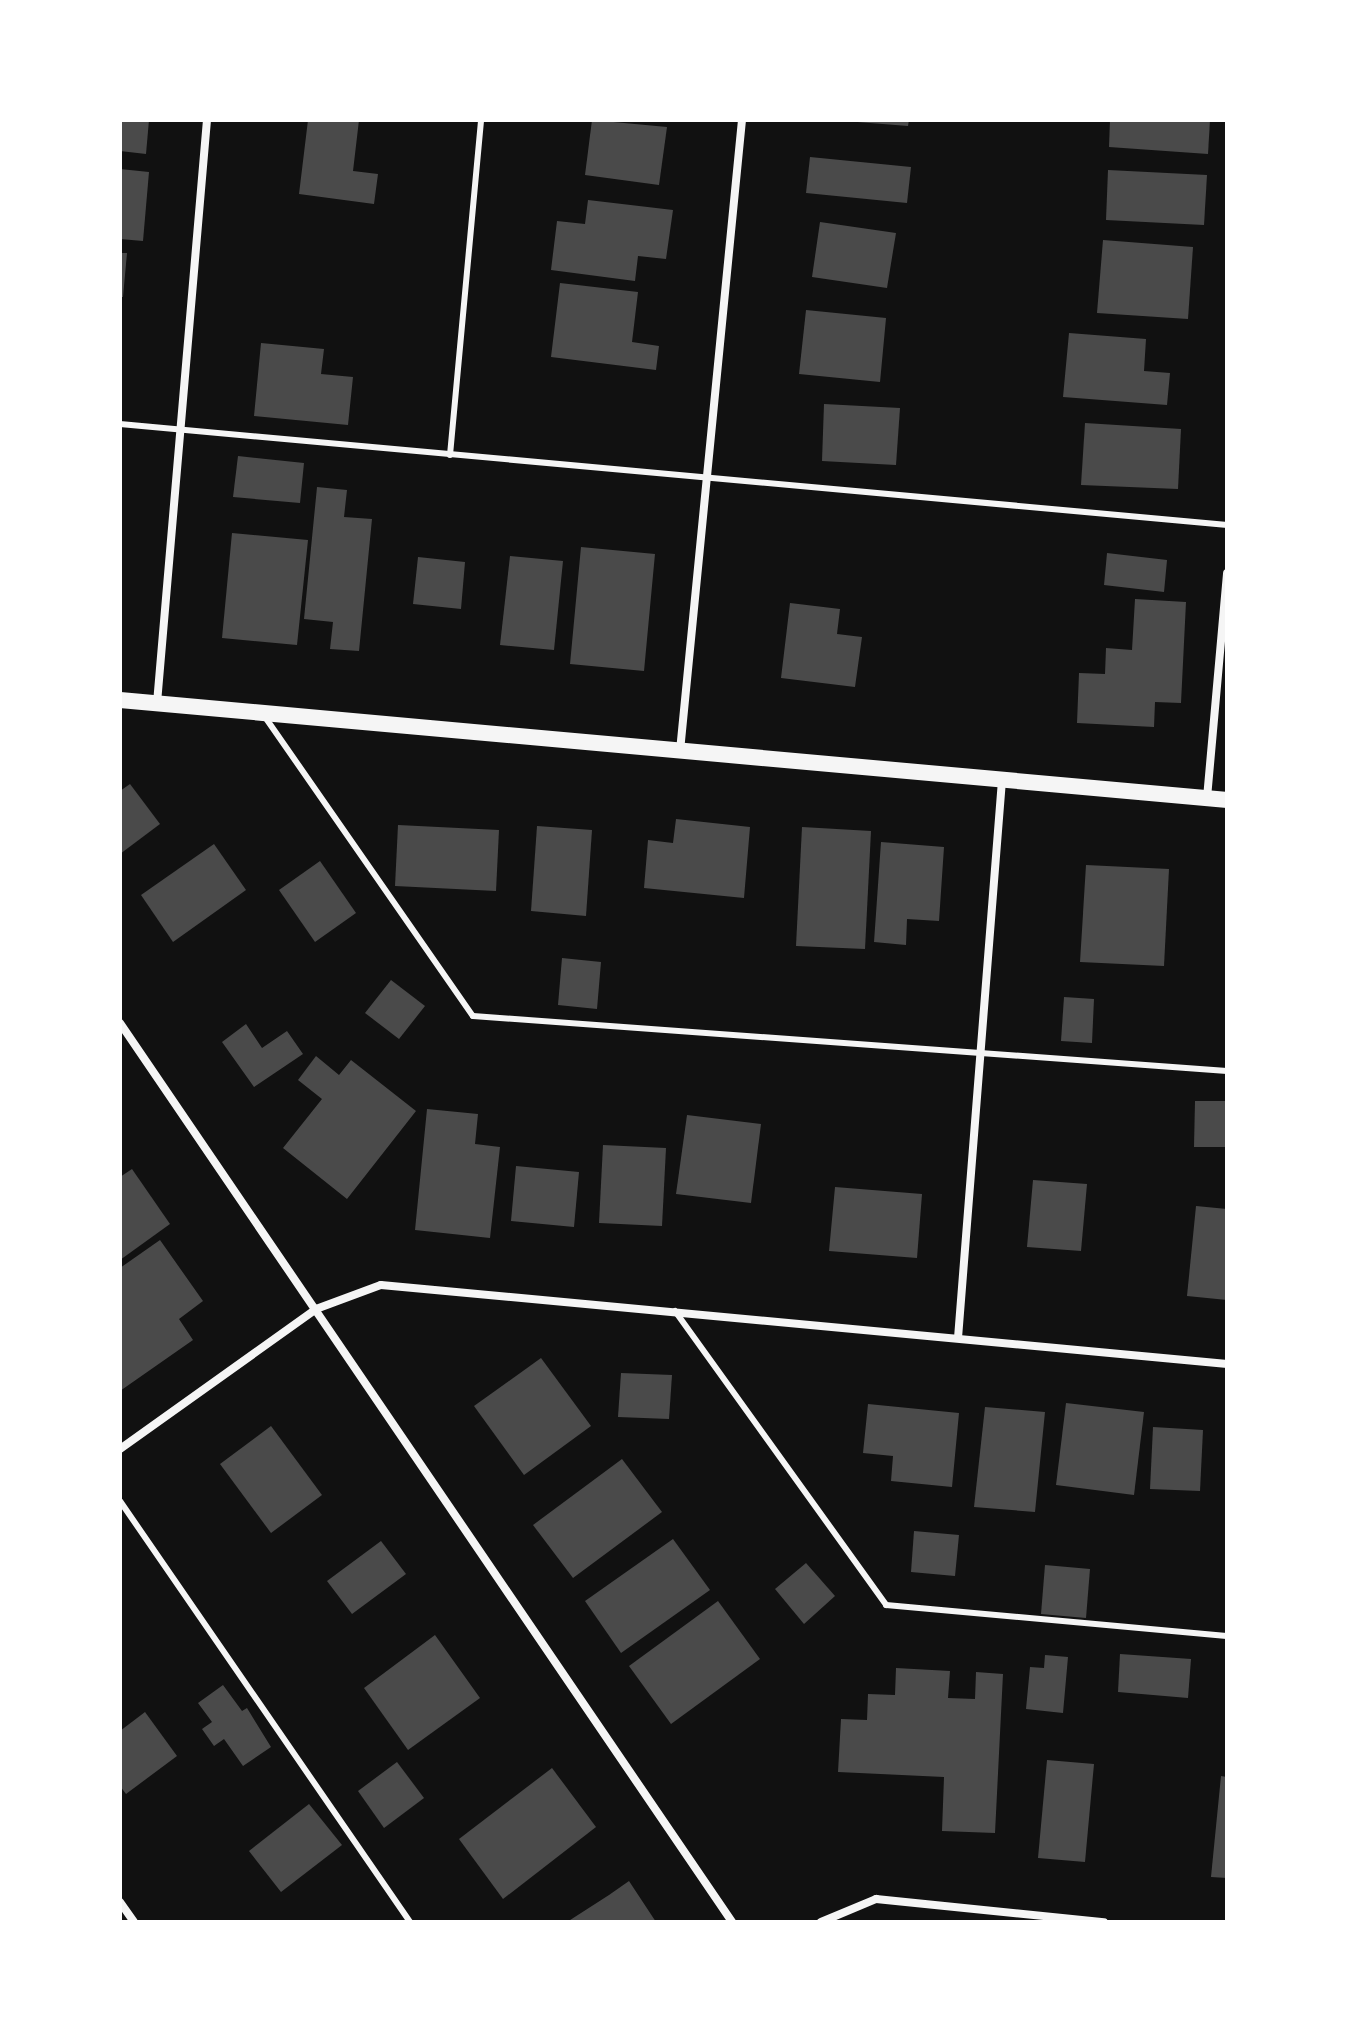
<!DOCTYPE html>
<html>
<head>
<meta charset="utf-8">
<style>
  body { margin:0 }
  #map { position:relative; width:1347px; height:2042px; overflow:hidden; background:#111; font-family:"Zilla Slab",serif }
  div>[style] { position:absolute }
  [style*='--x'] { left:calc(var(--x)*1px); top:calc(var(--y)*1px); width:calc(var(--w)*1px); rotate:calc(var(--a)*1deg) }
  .building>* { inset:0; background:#4a4a4a }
  .service>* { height:6px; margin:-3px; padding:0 3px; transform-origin:3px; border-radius:3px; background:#f5f5f5 }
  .minor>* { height:8px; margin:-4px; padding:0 4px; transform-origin:4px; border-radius:4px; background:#f5f5f5 }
  .secondary>* { height:16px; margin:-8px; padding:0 8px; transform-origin:8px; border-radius:8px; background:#f5f5f5 }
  span { translate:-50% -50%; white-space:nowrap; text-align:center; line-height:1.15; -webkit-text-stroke:8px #fff; paint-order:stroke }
  .frame { position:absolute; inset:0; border:122px solid #fff; pointer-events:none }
</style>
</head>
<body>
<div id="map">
  <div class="building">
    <i style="clip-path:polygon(120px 120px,149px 120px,146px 154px,120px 151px)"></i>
    <i style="clip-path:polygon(308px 120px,359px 120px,353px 171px,378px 174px,374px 204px,299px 194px)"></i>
    <i style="clip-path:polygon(592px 120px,667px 127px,659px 185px,585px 175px)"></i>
    <i style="clip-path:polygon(832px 120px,909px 120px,908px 126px)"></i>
    <i style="clip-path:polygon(1110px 120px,1210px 120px,1208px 154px,1109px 147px)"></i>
    <i style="clip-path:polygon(810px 157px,911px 167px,907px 203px,806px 193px)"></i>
    <i style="clip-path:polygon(120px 169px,149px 172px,143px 241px,120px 239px)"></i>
    <i style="clip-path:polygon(1108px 170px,1207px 175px,1204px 225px,1106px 220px)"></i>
    <i style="clip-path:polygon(588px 200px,673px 210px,666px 259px,638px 256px,635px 281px,551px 270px,557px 221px,585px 224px)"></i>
    <i style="clip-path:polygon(820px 222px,896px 233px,887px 288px,812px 277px)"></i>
    <i style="clip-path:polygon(1103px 240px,1193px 247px,1188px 319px,1097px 313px)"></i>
    <i style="clip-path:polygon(120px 253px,127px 253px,123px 297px,120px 297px)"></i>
    <i style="clip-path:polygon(560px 283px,638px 292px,632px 342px,659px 346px,656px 370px,551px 357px)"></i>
    <i style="clip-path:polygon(806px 310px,886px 318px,880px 382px,799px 374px)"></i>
    <i style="clip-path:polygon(1069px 333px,1146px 339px,1144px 371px,1170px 373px,1167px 405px,1063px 397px)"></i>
    <i style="clip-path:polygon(261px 343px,324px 349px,321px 374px,353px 377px,348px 425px,254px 416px)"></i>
    <i style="clip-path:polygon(824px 404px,900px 408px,896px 465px,822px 461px)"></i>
    <i style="clip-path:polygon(1085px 423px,1181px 429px,1178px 489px,1081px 485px)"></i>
    <i style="clip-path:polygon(238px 456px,304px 463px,300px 503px,233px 497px)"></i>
    <i style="clip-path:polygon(317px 487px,347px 490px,344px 517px,372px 519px,359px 651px,330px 649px,333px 622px,304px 619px)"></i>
    <i style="clip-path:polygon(232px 533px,308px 540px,297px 645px,222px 638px)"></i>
    <i style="clip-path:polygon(581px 547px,655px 554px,644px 671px,570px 664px)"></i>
    <i style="clip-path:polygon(1107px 553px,1167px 560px,1164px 592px,1104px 585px)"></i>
    <i style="clip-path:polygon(510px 556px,563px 561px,554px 650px,500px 645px)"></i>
    <i style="clip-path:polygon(418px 557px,465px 562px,461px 609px,413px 604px)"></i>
    <i style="clip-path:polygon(1135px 599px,1186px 602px,1181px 703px,1155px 702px,1154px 727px,1077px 723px,1079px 673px,1105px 674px,1106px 648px,1132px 650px)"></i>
    <i style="clip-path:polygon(790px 603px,840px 609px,837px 634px,862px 637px,855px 687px,781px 678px)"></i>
    <i style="clip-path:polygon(130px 784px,160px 824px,120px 854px,120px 791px)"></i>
    <i style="clip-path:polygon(676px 819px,750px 827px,744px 898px,644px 888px,648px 840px,673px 843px)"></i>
    <i style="clip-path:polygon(398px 825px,499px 830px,496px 891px,395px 886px)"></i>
    <i style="clip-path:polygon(537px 826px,592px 830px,586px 916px,531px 911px)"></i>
    <i style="clip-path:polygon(802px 827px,871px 831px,865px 949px,796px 946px)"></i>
    <i style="clip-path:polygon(881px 842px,944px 847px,939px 921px,907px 919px,906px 945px,874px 942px)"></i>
    <i style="clip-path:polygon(214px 844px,246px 890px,173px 942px,141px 895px)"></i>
    <i style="clip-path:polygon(320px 861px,356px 913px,315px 942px,279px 890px)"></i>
    <i style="clip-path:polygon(1086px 865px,1169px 869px,1164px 966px,1080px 962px)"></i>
    <i style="clip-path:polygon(562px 958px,601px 962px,597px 1009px,558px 1005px)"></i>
    <i style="clip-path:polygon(391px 980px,425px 1006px,399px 1039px,365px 1013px)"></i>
    <i style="clip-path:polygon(1064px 997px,1094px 999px,1092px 1043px,1061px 1041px)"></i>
    <i style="clip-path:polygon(246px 1024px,262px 1048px,287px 1031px,303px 1054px,254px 1087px,222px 1042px)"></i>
    <i style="clip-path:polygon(316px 1056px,339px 1075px,351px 1060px,416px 1111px,347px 1199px,283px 1148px,322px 1099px,298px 1080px)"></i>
    <i style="clip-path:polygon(1195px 1101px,1227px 1101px,1227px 1147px,1194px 1147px)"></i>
    <i style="clip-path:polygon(427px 1109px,478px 1114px,475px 1144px,500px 1147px,490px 1238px,415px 1230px)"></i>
    <i style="clip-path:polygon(687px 1115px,761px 1124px,751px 1203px,676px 1194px)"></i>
    <i style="clip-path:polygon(603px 1145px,666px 1148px,662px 1226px,599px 1223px)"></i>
    <i style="clip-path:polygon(516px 1166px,579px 1172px,574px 1227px,511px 1221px)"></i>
    <i style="clip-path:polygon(132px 1169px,170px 1224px,120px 1260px,120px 1177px)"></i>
    <i style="clip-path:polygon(1033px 1180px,1087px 1184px,1081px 1251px,1027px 1247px)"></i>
    <i style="clip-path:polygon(835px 1187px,922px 1194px,917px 1258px,829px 1251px)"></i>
    <i style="clip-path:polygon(1196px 1206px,1227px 1209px,1227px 1300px,1187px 1296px)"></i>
    <i style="clip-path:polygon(160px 1240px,203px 1301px,179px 1319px,193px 1340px,120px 1391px,120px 1268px)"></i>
    <i style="clip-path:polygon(541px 1358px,591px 1426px,524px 1475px,474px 1406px)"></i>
    <i style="clip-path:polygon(621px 1373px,672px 1375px,669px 1419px,618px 1417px)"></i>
    <i style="clip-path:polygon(1066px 1403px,1144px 1412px,1134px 1495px,1056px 1485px)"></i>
    <i style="clip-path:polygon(868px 1404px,959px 1413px,952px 1487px,891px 1481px,893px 1456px,863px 1453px)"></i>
    <i style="clip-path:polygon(985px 1407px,1045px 1412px,1035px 1512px,974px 1507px)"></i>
    <i style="clip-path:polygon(271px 1426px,322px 1495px,271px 1533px,220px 1464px)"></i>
    <i style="clip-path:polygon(1153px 1427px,1203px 1430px,1200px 1491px,1150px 1489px)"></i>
    <i style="clip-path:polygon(622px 1459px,662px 1512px,573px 1578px,533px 1525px)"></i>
    <i style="clip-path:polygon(914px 1531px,959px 1535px,955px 1576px,911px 1572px)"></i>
    <i style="clip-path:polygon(673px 1539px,710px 1590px,621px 1653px,585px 1601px)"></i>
    <i style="clip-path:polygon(381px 1541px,406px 1574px,352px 1614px,327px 1581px)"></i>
    <i style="clip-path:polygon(806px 1563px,835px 1596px,804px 1624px,775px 1589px)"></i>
    <i style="clip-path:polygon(1045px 1565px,1090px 1569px,1086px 1618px,1041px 1614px)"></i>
    <i style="clip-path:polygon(718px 1601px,760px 1659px,671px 1724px,629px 1666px)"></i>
    <i style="clip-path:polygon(435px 1635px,480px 1698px,408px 1750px,364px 1688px)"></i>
    <i style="clip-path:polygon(1120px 1654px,1191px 1659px,1188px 1698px,1118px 1692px)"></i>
    <i style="clip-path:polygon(1045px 1655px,1068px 1657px,1063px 1713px,1026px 1709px,1030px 1667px,1044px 1668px)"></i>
    <i style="clip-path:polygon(896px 1668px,950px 1671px,948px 1698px,975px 1699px,976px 1672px,1003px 1674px,995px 1833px,942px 1831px,944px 1777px,838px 1772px,841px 1719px,867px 1720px,868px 1694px,895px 1695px)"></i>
    <i style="clip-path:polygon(223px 1685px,242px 1711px,247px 1708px,271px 1747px,243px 1766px,224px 1739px,214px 1746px,202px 1729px,212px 1722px,198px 1703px)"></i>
    <i style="clip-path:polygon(145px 1712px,177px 1756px,126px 1794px,120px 1786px,120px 1731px)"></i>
    <i style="clip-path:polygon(1047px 1760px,1094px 1764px,1085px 1862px,1038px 1858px)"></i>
    <i style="clip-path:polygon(397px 1762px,424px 1798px,384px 1828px,358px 1791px)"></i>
    <i style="clip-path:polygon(552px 1768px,596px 1827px,503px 1899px,459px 1839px)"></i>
    <i style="clip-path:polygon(1221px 1776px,1227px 1777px,1227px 1878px,1211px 1877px)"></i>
    <i style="clip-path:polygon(309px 1804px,342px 1845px,281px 1892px,249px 1851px)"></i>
    <i style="clip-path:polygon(629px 1881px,656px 1922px,567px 1922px,609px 1895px)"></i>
  </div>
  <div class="service">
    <i style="--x:120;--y:424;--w:1112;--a:5.21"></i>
    <i style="--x:450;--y:455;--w:336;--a:-84.7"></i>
    <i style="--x:265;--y:717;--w:364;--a:55.2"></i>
    <i style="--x:473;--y:1016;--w:756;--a:4.17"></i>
    <i style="--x:675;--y:1311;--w:362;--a:54.3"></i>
    <i style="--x:886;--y:1605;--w:342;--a:5.2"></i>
    <i style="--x:120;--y:1501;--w:511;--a:55.44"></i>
  </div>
  <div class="minor">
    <i style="--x:157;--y:703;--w:585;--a:-85.1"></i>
    <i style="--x:680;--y:751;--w:634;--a:-84.39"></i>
    <i style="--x:1207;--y:798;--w:226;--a:-84.9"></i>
    <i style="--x:120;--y:1023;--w:1088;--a:55.75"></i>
    <i style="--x:958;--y:1338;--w:560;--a:-85.49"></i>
    <i style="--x:120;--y:1449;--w:241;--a:-35.5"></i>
    <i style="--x:316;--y:1309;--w:69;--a:-20.3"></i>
    <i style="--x:381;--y:1285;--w:850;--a:5.33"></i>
    <i style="--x:120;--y:1902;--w:24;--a:55"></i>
    <i style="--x:821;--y:1922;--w:60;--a:-22.7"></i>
    <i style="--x:876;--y:1899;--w:229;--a:5.8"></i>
  </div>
  <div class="secondary">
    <i style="--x:120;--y:700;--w:1112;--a:5.16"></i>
  </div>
  <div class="frame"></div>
</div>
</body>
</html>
